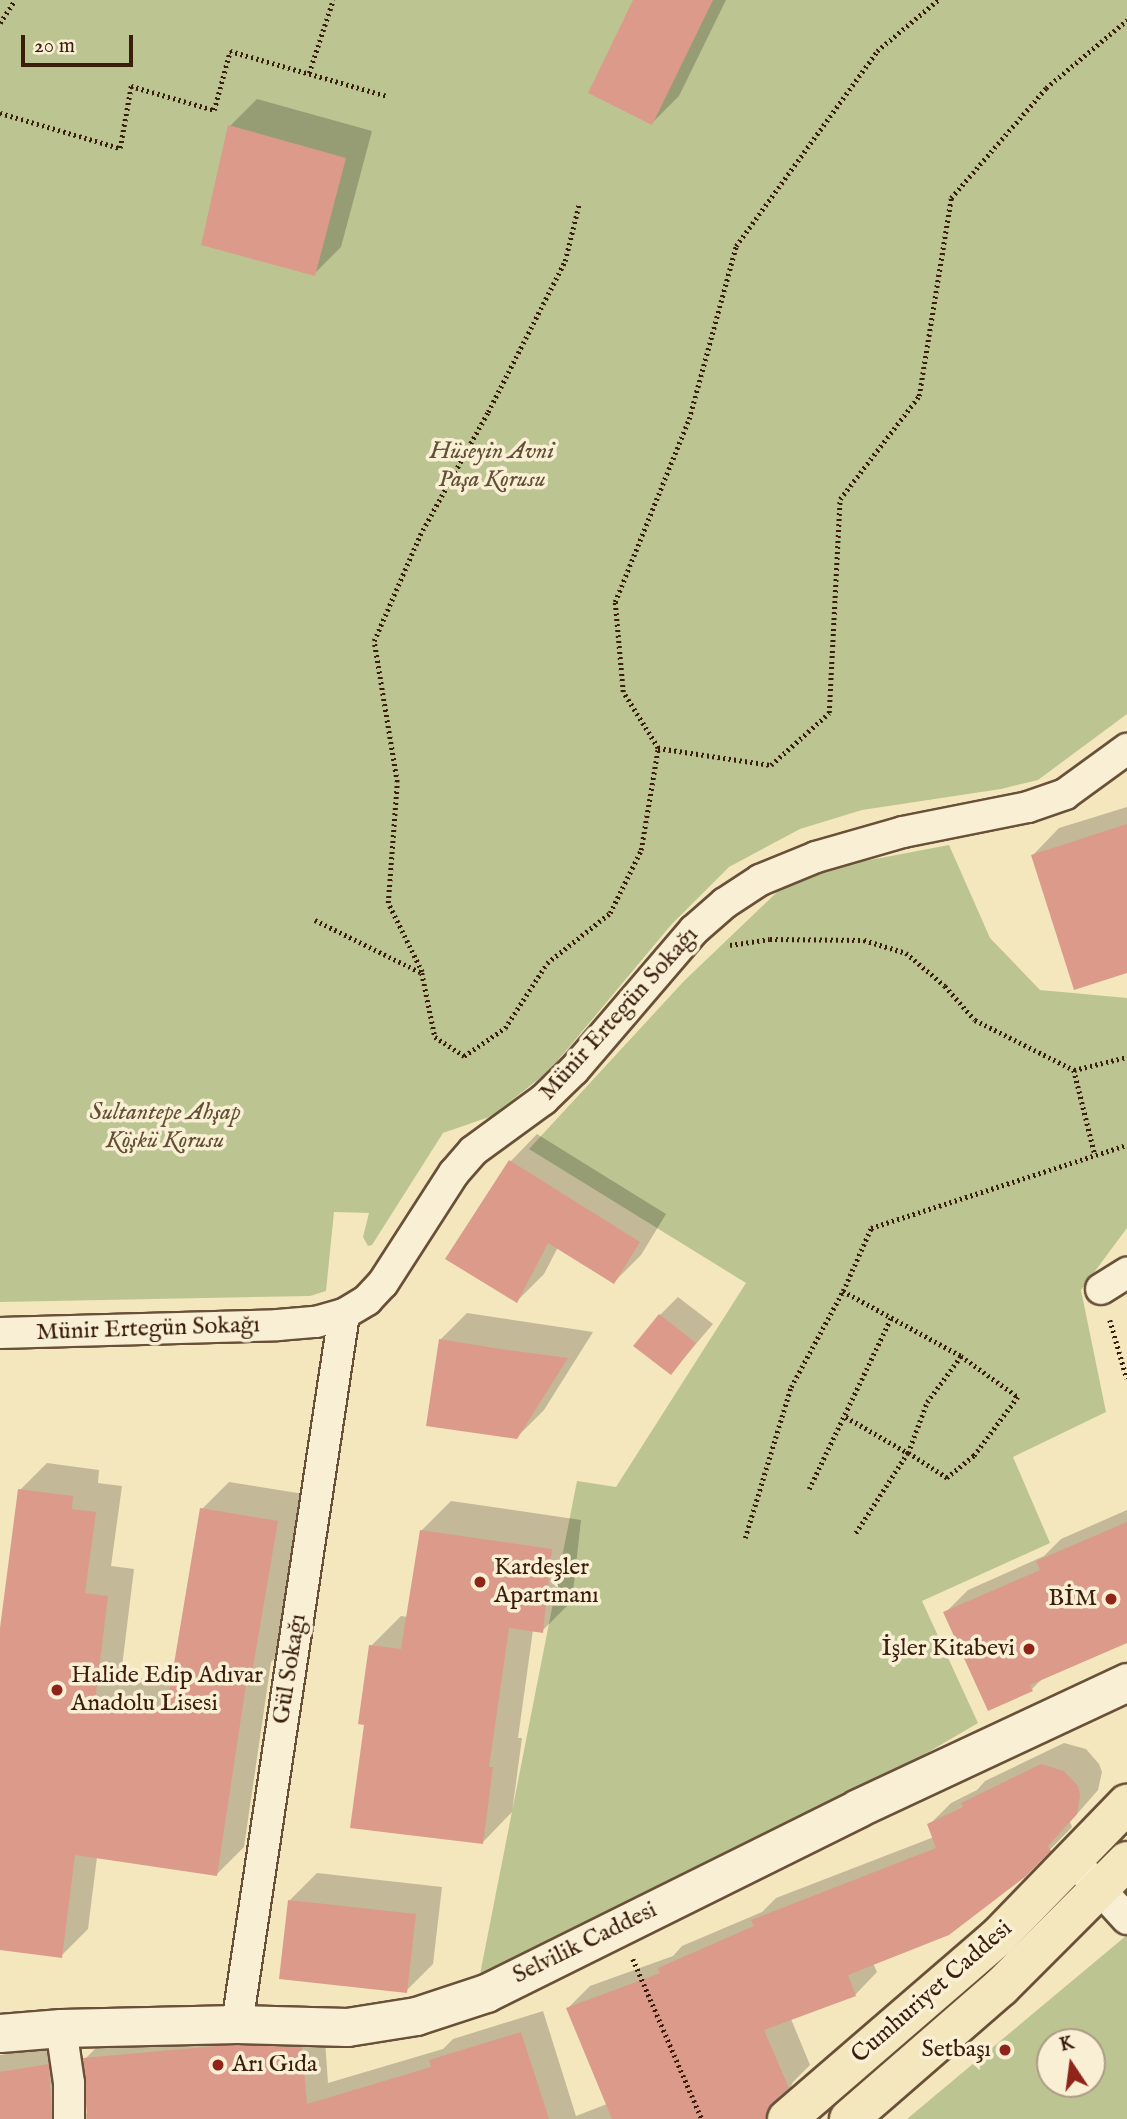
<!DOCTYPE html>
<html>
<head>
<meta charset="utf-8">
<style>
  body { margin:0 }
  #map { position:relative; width:1127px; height:2119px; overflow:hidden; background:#f4e7be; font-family:"IM FELL English",serif }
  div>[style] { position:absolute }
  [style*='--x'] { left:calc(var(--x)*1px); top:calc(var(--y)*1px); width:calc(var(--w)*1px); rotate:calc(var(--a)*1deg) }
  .green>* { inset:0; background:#bcc591 }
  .shadow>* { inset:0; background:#0003 }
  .building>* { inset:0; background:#dc9b8a }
  .path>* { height:4.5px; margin-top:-2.25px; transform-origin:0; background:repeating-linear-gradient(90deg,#3b1d0c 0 2px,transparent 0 5.5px) }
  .roads { filter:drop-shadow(2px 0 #695038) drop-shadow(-2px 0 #695038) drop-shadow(0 2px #695038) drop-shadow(0 -2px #695038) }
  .minor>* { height:30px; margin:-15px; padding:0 15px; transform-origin:15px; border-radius:15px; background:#f8efd5 }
  .tertiary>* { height:37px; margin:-18.5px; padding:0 18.5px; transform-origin:18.5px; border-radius:18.5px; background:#f8efd5 }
  .primary>* { height:38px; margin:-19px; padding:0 19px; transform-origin:19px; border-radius:19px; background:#f4e7be }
  .dots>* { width:19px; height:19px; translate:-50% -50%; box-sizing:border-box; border:4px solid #f8efd5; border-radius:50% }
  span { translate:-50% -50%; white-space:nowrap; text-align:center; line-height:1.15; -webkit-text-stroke:7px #f8efd5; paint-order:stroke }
  .park-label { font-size:24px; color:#624f34; font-style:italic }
  .street-label { font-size:24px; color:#3b1d0c }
  .poi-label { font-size:24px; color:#3b1d0c }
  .left { translate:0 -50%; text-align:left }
  .right { translate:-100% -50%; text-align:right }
  .north { position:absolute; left:1036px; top:2028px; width:70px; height:70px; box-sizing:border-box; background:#f8efd5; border:2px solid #ac9b85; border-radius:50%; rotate:347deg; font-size:19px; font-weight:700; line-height:28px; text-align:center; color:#3b1d0c }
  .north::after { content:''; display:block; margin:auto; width:24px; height:32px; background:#8f2418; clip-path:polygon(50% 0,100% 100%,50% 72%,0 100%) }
  .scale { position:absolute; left:21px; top:35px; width:112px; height:32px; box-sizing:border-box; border:4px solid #3b1d0c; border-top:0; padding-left:9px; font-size:21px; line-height:24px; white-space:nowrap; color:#3b1d0c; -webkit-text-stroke:5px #f8efd5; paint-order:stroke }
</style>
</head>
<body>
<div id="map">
  <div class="green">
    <i style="clip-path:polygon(0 0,1127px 0,1127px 714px,1038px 780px,1001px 789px,862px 810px,800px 829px,729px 867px,671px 925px,550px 1070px,492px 1116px,443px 1133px,372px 1245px,368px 1246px,363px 1237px,369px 1213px,334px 1212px,326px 1291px,310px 1296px,0 1302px)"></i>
    <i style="clip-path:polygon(949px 845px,990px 938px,1040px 990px,1127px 998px,1127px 1228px,1081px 1290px,1106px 1412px,1013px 1457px,1050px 1543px,922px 1601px,978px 1723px,471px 2020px,577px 1481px,616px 1487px,746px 1283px,529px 1149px,684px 981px,796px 874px)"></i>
    <i style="clip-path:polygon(evenodd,1127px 1935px,1127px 2119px,907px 2119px,1127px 1935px,1050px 2042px,1092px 2042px,1092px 2084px,1050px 2084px,1050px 2042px)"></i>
  </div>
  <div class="shadow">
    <i style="clip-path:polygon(635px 0,726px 0,679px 96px,652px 123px)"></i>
    <i style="clip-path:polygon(257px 99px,372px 131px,341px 247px,314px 274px,230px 126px)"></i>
    <i style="clip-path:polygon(1127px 807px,1127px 971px,1033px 855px,1059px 828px)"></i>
    <i style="clip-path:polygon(537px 1134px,666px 1214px,641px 1255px,614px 1282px,558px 1247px,544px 1274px,517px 1301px,448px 1258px,511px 1161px)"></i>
    <i style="clip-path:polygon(678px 1297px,713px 1324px,671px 1373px,660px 1315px)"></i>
    <i style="clip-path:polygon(467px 1313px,593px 1332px,544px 1410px,517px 1437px,440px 1340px)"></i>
    <i style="clip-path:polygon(47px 1463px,99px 1470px,98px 1483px,122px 1486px,111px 1566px,134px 1569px,121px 1675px,173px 1683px,202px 1509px,229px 1482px,304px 1494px,276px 1657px,271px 1662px,244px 1847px,217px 1874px,97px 1857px,88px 1929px,61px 1956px,0 1948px,0 1642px,20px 1490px)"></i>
    <i style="clip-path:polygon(451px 1501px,581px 1520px,572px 1601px,542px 1631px,533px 1630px,518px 1738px,522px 1738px,512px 1812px,483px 1842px,366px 1723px,371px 1646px,401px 1616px,408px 1617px,421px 1531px)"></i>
    <i style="clip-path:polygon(1127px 1510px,1127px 1641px,1044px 1677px,1032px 1689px,945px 1613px,968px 1590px,1044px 1556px,1061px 1539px)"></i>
    <i style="clip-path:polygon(1064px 1743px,1086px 1749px,1099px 1764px,1102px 1772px,1098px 1790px,1070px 1822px,1072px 1827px,1024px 1876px,873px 1963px,877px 1972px,855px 1995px,791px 2019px,810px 2065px,793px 2082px,787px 2095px,762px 2119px,0 2119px,0 2055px,70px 2043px,83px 2113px,88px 2114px,85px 2059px,107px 2037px,324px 2025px,328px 2083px,443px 2049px,453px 2039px,543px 2011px,576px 2116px,607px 2104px,568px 2008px,590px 1986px,673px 1956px,682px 1946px,762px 1912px,776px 1898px,934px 1837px,929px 1825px,951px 1803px,977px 1790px,985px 1781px)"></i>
    <i style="clip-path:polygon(317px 1873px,442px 1887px,433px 1964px,406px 1991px,290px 1900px)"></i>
  </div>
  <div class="building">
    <i style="clip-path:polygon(633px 0,713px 0,652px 125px,588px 93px)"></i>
    <i style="clip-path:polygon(228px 125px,346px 158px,315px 276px,201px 245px)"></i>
    <i style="clip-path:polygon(1127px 824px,1127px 973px,1074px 990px,1031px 855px)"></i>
    <i style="clip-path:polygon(509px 1160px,640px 1242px,614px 1284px,548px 1243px,517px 1303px,445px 1259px)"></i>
    <i style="clip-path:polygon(659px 1314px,696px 1343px,671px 1375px,633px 1346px)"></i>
    <i style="clip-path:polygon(439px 1339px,494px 1348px,568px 1358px,517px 1439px,426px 1426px)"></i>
    <i style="clip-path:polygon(18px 1489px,73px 1496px,72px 1509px,96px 1512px,85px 1593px,108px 1596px,95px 1702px,166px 1712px,200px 1508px,278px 1521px,250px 1685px,246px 1685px,217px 1876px,75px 1855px,62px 1958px,0 1950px,0 1628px)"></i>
    <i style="clip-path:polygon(1127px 1522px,1127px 1643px,1030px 1685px,1033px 1691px,988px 1711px,943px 1612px,1040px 1570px,1036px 1561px)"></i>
    <i style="clip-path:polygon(420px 1530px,552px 1549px,543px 1633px,509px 1628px,489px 1767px,493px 1767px,483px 1844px,350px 1828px,364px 1725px,358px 1724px,369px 1645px,401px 1649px)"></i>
    <i style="clip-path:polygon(1041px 1764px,1064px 1771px,1078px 1786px,1080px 1795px,1077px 1814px,1048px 1846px,1051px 1851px,1025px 1877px,949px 1935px,848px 1975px,856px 1996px,764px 2030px,789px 2088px,772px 2103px,766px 2119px,612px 2119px,566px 2008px,660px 1973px,658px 1968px,754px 1926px,751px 1920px,936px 1848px,927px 1824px,963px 1807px,961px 1803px)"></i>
    <i style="clip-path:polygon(288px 1900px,416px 1914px,407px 1993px,279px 1979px)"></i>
    <i style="clip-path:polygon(521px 2032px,549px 2119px,87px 2119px,83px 2058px,228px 2045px,302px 2047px,307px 2104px,431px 2067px,429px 2060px)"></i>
    <i style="clip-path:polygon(49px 2064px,52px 2119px,0 2119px,0 2072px)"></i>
  </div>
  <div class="path">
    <i style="--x:0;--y:23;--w:27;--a:-57"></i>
    <i style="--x:309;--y:73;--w:77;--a:-71.8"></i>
    <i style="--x:0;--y:113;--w:125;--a:16.3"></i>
    <i style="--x:120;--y:148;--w:63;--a:-79.9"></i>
    <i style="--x:131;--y:86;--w:86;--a:16.1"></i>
    <i style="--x:214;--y:110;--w:61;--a:-74.8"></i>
    <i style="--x:230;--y:51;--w:163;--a:16"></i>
    <i style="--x:658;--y:748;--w:66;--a:-122"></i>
    <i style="--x:623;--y:692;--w:90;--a:-95.1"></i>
    <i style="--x:615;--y:602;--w:197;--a:-68"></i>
    <i style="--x:689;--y:419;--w:179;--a:-74.8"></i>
    <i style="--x:736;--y:246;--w:241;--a:-54.1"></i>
    <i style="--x:877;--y:51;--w:80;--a:-39.9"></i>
    <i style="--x:315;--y:920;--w:119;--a:26.4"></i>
    <i style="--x:422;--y:973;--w:65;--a:78.5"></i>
    <i style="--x:435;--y:1037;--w:35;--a:33"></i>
    <i style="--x:464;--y:1056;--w:50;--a:-34.3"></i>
    <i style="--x:505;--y:1028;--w:77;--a:-57.1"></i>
    <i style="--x:547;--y:963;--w:80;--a:-38.4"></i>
    <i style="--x:610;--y:913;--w:70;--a:-63.8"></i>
    <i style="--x:641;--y:850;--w:103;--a:-80.5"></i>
    <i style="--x:658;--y:748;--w:114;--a:8.6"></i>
    <i style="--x:771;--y:765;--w:78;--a:-41.9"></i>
    <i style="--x:829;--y:713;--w:214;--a:-87.1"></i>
    <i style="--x:840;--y:499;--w:130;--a:-52.5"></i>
    <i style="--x:919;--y:396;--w:201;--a:-80.8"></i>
    <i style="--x:951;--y:198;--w:145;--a:-49.2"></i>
    <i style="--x:1046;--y:88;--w:106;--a:-40"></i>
    <i style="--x:730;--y:945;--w:40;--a:-8.5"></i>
    <i style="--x:770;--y:939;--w:94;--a:0.6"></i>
    <i style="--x:864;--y:940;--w:44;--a:17.2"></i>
    <i style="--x:906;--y:953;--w:51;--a:40.2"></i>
    <i style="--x:945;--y:986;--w:45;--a:48.6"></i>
    <i style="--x:975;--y:1020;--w:111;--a:26.8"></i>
    <i style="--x:1074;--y:1070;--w:55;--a:-13.8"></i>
    <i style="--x:422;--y:972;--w:77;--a:-116.2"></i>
    <i style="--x:388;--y:903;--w:121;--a:-85.7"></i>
    <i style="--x:397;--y:782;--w:143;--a:-99.3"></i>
    <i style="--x:374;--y:641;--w:116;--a:-66.5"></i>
    <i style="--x:420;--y:535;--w:141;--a:-61.1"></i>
    <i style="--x:488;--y:412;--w:169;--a:-63"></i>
    <i style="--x:565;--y:261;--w:59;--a:-76.2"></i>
    <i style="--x:1074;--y:1070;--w:88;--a:76.1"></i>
    <i style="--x:843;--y:1291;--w:135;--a:28.8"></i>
    <i style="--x:961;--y:1356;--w:70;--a:35.7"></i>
    <i style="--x:1018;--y:1397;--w:74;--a:126.7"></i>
    <i style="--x:974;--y:1456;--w:35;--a:141"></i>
    <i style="--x:947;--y:1478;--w:46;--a:-147.3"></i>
    <i style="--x:908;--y:1453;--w:98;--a:122.9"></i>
    <i style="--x:1110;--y:1320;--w:61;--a:73.9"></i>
    <i style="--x:846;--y:1417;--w:72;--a:30.1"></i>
    <i style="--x:908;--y:1453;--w:54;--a:-69.6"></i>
    <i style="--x:927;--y:1402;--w:57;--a:-53.5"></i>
    <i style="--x:809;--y:1489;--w:190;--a:-64.4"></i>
    <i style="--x:745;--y:1538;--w:158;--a:-73.1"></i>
    <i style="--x:791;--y:1387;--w:109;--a:-61.6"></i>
    <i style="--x:843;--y:1291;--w:69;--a:-66"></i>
    <i style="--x:871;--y:1228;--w:269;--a:-18"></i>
    <i style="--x:633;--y:1959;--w:174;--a:66.7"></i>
  </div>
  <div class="roads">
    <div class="minor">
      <i style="--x:1101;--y:1289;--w:31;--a:-32"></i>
      <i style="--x:0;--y:1333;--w:278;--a:-1.6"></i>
      <i style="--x:278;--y:1325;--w:38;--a:-5"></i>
      <i style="--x:316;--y:1322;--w:29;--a:-16"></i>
      <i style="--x:344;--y:1314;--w:27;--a:-31"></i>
      <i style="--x:367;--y:1300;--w:23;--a:-47"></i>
      <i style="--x:383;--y:1283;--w:131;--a:-57.2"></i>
      <i style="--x:454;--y:1173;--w:29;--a:-49"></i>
      <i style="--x:473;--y:1151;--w:87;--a:-36.1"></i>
      <i style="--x:543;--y:1100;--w:43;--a:-44.1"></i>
      <i style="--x:574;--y:1070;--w:184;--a:-49.4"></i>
      <i style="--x:694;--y:930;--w:41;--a:-41.1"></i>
      <i style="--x:725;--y:903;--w:42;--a:-33.3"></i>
      <i style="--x:760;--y:880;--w:61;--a:-22.3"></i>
      <i style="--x:816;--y:857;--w:91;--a:-16"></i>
      <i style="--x:903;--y:832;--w:127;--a:-11.3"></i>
      <i style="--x:1028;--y:807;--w:39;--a:-19"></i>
      <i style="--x:1065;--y:794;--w:77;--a:-36"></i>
      <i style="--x:1086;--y:1874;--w:61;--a:47.7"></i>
      <i style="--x:237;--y:2024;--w:718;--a:-81.43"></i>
      <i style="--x:61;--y:2028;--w:56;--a:81.7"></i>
      <i style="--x:69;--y:2083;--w:36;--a:90"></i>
    </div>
    <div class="tertiary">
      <i style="--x:0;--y:2033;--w:61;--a:-4.7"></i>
      <i style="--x:61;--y:2028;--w:176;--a:-1.3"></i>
      <i style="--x:237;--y:2024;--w:110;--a:1.6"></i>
      <i style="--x:347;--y:2027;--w:70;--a:-9.1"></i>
      <i style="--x:416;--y:2016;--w:74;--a:-18.2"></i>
      <i style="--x:486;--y:1993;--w:415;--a:-26.4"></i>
      <i style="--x:858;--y:1808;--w:297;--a:-25.1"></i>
    </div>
    <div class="primary">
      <i style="--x:787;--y:2119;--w:277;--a:-40.8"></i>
      <i style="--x:997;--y:1938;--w:187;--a:-45.9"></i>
      <i style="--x:849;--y:2119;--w:201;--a:-41"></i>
      <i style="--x:1001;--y:1987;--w:178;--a:-45"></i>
    </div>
  </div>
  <div class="dots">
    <i style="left:480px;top:1582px;background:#8f2418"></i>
    <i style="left:1111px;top:1599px;background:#8f2418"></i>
    <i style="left:1029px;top:1649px;background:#8f2418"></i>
    <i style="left:57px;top:1690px;background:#8f2418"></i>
    <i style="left:1005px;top:2050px;background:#8f2418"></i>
    <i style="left:218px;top:2065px;background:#8f2418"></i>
  </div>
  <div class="park-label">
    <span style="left:492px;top:466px">Hüseyin Avni<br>Paşa Korusu</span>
    <span style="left:165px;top:1127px">Sultantepe Ahşap<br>Köşkü Korusu</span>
  </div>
  <div class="street-label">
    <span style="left:619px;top:1014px;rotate:-48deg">Münir Ertegün Sokağı</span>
    <span style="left:148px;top:1329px;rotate:-2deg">Münir Ertegün Sokağı</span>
    <span style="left:290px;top:1669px;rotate:-81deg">Gül Sokağı</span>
    <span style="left:585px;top:1943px;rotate:-26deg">Selvilik Caddesi</span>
    <span style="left:932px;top:1992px;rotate:-41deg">Cumhuriyet Caddesi</span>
  </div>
  <div class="poi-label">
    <span class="left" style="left:494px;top:1582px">Kardeşler<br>Apartmanı</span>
    <span class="right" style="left:1097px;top:1599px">BİM</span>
    <span class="right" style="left:1015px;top:1649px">İşler Kitabevi</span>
    <span class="left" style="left:71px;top:1690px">Halide Edip Adıvar<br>Anadolu Lisesi</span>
    <span class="right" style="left:991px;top:2050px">Setbaşı</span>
    <span class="left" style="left:232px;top:2065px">Arı Gıda</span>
  </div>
  <div class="north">K</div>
  <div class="scale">20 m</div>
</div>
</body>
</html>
